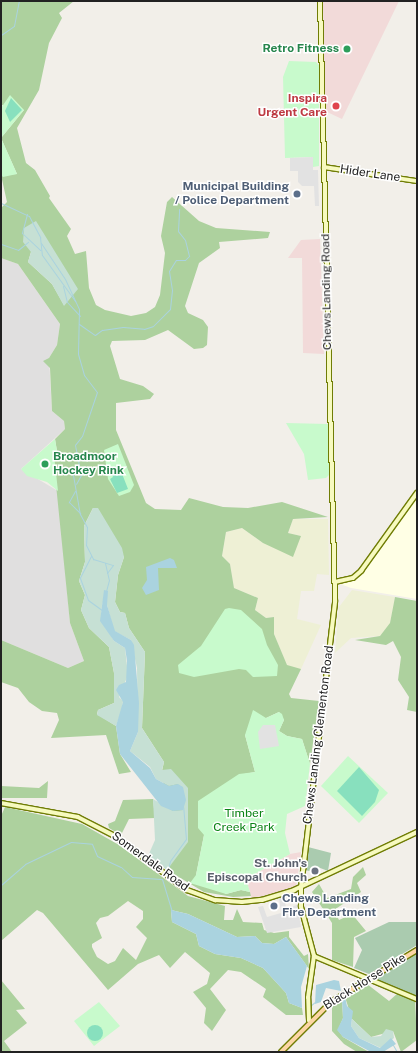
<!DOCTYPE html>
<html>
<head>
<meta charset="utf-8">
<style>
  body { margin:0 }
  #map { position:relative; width:418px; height:1053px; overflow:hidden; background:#f2efe9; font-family:"Public Sans",sans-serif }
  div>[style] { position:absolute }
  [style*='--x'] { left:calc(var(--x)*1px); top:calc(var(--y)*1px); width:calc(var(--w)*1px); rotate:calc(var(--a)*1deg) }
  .residential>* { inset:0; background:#e0dfdf }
  .commercial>* { inset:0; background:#f2dad9 }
  .education>* { inset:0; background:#ffffe5 }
  .farmland>* { inset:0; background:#eef0d5 }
  .forest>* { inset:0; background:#add19e }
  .wetland>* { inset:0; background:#c6e0d4 }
  .cemetery>* { inset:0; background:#aacbaf }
  .park>* { inset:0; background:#c8facc }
  .pitch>* { inset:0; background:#88e0be }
  .round { border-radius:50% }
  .parking>* { inset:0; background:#e2e2e2 }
  .water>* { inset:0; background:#aad3df }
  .stream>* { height:1px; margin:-0.5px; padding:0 0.5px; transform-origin:0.5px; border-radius:0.5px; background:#aad3df }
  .roads { filter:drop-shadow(1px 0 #707d05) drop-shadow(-1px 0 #707d05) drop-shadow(0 1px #707d05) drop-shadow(0 -1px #707d05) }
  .secondary>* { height:3.5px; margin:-1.75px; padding:0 1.75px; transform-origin:1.75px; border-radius:1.75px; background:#f7fabf }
  .primary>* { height:4px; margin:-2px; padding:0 2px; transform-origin:2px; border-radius:2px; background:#fcd6a4 }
  .dots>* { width:11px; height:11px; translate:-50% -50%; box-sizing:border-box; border:2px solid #fff; border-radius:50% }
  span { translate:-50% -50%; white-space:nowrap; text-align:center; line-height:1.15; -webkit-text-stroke:3px #fff; paint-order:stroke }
  .leisure-label { font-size:12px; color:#27864d; font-weight:700 }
  .right { translate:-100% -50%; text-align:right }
  .left { translate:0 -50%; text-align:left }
  .health-label { font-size:12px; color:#be3a42; font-weight:700 }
  .street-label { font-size:12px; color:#222 }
  .service-label { font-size:12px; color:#4e5e75; font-weight:700 }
  .park-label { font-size:12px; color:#0c8416 }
  .worship-label { font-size:12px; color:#5b616d; font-weight:700 }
  .frame { position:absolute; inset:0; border:2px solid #222; pointer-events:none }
</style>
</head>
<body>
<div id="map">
  <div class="residential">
    <i style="clip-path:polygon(1px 258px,18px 264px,60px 324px,57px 345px,49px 358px,52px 411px,64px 421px,65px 429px,21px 469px,58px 491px,70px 623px,84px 661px,68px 668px,1px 640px)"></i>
  </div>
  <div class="commercial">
    <i style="clip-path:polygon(323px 1px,399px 1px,342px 119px,325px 111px)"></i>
    <i style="clip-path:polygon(320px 239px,324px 354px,303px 353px,302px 258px,288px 258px,301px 240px)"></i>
    <i style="clip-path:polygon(301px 852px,296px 887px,252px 899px,246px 879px,290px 854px)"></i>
  </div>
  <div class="education">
    <i style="clip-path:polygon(417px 493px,417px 599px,351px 588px,335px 582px,358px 574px)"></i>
  </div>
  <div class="farmland">
    <i style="clip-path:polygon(293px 519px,328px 519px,329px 575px,317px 574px,314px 591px,301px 591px,297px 619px,321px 625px,301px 669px,287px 666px,274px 634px,274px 617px,266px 618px,255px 610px,258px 598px,234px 588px,230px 564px,222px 556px,226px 532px,242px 528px,263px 543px,301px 536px,288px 533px)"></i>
    <i style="clip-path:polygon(352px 590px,395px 597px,390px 624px,380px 636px,351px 638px,335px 653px,339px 607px)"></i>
  </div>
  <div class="forest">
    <i style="clip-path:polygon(evenodd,1px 1px,74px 1px,59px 13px,62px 18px,49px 43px,39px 90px,17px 128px,26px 163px,35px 170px,50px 196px,49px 198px,71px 229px,67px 236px,75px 254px,86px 251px,89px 288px,96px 305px,105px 310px,131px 316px,146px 313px,155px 307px,160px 295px,165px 253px,161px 236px,167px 202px,172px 197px,199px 221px,216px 228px,270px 232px,268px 238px,219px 242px,220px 248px,199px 263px,185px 306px,188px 313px,203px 320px,208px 327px,207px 345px,203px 348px,194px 349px,168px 330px,145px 340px,112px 341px,110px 346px,120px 379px,143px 386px,154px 394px,150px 399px,116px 403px,116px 430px,146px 503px,155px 509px,181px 510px,189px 498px,223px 507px,248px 508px,282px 502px,328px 517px,293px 519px,288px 533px,301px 536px,293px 557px,263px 543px,242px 528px,226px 532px,222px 556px,230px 564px,234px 588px,258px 598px,255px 610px,266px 618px,274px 617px,274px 634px,287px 665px,301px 669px,289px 694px,291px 698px,319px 701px,310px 764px,302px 739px,287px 736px,279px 731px,284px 720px,279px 712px,266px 718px,245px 735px,255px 772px,239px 775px,204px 835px,196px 875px,226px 894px,241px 890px,250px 892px,251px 896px,233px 897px,204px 892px,167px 870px,173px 860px,162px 771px,164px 762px,142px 728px,145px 652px,129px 628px,125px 613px,120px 612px,115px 602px,118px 575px,124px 557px,93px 508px,84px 526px,85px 562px,79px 581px,85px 595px,81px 610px,89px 628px,109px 647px,114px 673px,114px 703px,98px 710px,97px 714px,116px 726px,120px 754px,131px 772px,119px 774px,106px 735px,51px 738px,59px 720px,57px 713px,42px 711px,29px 702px,18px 688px,1px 682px,1px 640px,68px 668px,84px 661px,70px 623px,53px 455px,57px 451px,55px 439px,65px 429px,64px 421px,52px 411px,50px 368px,43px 361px,49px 358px,57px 345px,60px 324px,18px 264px,1px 258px,1px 208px,7px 202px,1px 175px,17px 174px,1px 138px,24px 110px,2px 105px,1px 108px,1px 1px,31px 252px,77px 288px,64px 305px,52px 284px,28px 262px,31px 252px)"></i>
    <i style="clip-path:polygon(395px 597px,417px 601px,417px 712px,407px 710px,409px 697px,398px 680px,401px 657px,393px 641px,386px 645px,355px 640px,380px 636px,390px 623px)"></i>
    <i style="clip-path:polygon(48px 781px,47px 798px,1px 798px,1px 786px,39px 788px)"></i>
    <i style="clip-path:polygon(153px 799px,155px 818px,129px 819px,121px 835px,109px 828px,108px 824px,115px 821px,123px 800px)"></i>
    <i style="clip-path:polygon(evenodd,5px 807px,82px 824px,119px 845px,188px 896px,225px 906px,224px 920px,233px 920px,237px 909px,243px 922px,262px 923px,264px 930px,274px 933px,289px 931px,289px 937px,304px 956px,308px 954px,309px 969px,286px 937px,274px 944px,262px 943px,255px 936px,237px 937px,188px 914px,171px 910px,172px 922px,196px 934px,199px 946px,215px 954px,241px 958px,263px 968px,286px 993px,289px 1003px,302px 1008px,303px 1015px,286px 1015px,263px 997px,266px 989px,241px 972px,228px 970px,210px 989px,226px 1010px,212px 1031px,204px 1023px,206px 1008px,193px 992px,207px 984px,210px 973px,185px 952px,170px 968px,159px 955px,138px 964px,108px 990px,43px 913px,37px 910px,1px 941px,1px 816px,5px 807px,128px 901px,143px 911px,143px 919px,136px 927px,147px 938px,136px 960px,123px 948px,115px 961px,108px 964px,97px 957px,92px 947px,92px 944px,102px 938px,96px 923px,100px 918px,108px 916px,128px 901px)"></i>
    <i style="clip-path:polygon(363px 867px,366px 875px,357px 883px,361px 892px,334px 910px,339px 920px,352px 914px,366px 931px,354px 937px,353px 967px,332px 960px,332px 923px,312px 892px,319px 884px,327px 898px,351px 889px,353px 877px)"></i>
    <i style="clip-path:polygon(1px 980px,25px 1009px,16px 1010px,27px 1023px,4px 1041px,12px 1052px,1px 1052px)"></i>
    <i style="clip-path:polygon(367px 984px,389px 1001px,398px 993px,415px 1000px,417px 1040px,401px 1052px,393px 1031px,371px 1037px,352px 1019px,345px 997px)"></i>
    <i style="clip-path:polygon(342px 999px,343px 1018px,338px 1030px,343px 1037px,369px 1052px,357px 1052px,344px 1044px,332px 1031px,332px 1006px)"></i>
  </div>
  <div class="wetland">
    <i style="clip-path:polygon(36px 221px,78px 289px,64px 306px,52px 284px,28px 262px,31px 252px,23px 242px,24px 228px)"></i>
    <i style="clip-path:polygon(93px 508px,98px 508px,122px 548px,124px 557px,118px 575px,115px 602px,120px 612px,125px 613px,129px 628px,145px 652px,142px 728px,164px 762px,162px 770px,171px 769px,188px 788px,188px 842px,167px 870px,148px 856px,155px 840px,153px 799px,173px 811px,183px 810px,178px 784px,169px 786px,156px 779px,150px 767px,130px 751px,138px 732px,137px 668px,131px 640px,114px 631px,107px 605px,107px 591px,102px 605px,101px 619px,114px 641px,125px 648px,128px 675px,119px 697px,123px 701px,122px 709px,116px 726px,97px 715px,98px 710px,114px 703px,114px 673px,109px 647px,89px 628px,81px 610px,85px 595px,79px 581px,85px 562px,84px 526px)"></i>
    <i style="clip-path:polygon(352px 1019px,371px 1037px,381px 1036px,386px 1029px,393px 1031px,394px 1038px,381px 1048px,359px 1038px,351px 1026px)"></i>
  </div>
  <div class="cemetery">
    <i style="clip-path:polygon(308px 847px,331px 853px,328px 871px,315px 866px,313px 872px,305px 870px)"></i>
    <i style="clip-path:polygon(389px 922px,417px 922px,417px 945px,369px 974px,354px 968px,362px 950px,355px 938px)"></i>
    <i style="clip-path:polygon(417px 950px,417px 999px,370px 977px)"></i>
  </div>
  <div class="park">
    <i style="clip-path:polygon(289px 61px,316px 62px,319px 65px,319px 166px,313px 167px,313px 157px,285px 158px,283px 77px)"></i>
    <i style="clip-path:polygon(10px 95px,24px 110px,1px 138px,17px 174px,3px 177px,1px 175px,1px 108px)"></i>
    <i style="clip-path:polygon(286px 423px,328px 424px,330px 474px,326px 478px,308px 480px,304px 454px)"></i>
    <i style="clip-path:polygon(55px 439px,57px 451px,54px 455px,58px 491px,47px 482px,27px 476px,21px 469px)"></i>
    <i style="clip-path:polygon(118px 444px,134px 485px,130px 492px,119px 496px,108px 479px,104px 450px)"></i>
    <i style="clip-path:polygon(229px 608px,241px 610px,262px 629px,267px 645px,278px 665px,277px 676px,253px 677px,246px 670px,239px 669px,194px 677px,179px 673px,178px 665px,201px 646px,225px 609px)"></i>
    <i style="clip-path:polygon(253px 710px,266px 718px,279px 712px,282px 714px,284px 720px,279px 731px,287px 736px,302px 739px,310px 764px,305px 806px,287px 814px,285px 833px,290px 854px,246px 879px,250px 892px,241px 890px,226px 894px,190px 883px,196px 875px,204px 835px,198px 828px,198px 801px,239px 774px,255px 772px,245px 735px)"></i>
    <i style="clip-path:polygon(348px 756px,388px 793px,359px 823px,321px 786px)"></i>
    <i style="clip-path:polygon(99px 1002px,120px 1026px,94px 1046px,74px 1021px)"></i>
  </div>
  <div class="pitch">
    <i style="clip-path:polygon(11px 98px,22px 110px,10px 122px,5px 111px)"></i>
    <i style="clip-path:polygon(119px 466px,128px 489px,117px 493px,110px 479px,113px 477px,110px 469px)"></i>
    <i style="clip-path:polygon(359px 767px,379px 790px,375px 802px,362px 816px,337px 791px)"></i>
    <i class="round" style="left:87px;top:1025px;width:16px;height:16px"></i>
  </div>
  <div class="parking">
    <i style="clip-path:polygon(313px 157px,313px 170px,318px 170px,319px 206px,315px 206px,314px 186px,302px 186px,298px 182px,298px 171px,290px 171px,290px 158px)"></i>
    <i style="clip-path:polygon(263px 725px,275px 725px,279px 746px,260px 749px,258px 732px)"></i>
    <i style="clip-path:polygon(284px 895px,286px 908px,297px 905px,301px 927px,267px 933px,258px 907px,263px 906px,267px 917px,281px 913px,279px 898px)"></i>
  </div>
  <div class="water">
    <i style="clip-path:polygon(170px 558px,174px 560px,177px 568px,158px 568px,159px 590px,146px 595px,142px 588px,147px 580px,146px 567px)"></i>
    <i style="clip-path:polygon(104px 590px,108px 591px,107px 605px,115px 631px,131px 640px,134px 645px,139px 703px,138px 732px,130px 751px,150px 768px,156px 779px,169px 786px,178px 784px,183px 787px,186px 800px,183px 810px,173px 811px,161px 806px,120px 754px,116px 726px,123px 702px,116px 690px,119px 685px,126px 682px,127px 661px,125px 648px,114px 641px,100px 621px)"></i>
    <i style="clip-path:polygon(171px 910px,188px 914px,237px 937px,255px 936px,262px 943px,274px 944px,286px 937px,307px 966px,301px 987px,302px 1008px,289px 1003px,286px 993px,263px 968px,241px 958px,215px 954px,199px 946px,196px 934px,172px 922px)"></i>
    <i style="clip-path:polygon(334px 980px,339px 981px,341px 991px,326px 988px,321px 1002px,315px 1004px,316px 985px)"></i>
    <i style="clip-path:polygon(345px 997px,347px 1006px,353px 1011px,351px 1026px,359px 1038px,380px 1048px,391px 1038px,396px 1044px,383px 1052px,371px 1052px,343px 1037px,337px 1030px,343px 1018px,342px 999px)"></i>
  </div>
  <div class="stream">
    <i style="--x:1;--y:35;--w:16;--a:-35"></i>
    <i style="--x:14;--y:26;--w:25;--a:-79"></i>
    <i style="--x:1;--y:203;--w:31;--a:25"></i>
    <i style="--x:29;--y:216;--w:24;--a:62"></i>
    <i style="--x:40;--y:237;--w:18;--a:84"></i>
    <i style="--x:42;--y:255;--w:57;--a:54.3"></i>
    <i style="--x:27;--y:214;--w:20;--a:105"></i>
    <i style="--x:22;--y:233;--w:25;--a:43"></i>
    <i style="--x:41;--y:243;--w:43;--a:56.3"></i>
    <i style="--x:65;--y:279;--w:33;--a:65"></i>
    <i style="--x:79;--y:309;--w:45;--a:91.3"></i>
    <i style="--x:78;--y:354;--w:22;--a:74"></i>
    <i style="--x:84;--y:375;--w:21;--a:53"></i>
    <i style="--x:97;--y:392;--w:46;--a:108.8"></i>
    <i style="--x:82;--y:436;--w:11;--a:128"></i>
    <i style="--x:75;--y:445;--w:31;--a:79"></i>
    <i style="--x:81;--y:475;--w:10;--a:119"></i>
    <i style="--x:1;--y:244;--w:18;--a:19"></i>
    <i style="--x:18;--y:250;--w:13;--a:-39"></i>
    <i style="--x:63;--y:286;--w:16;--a:76"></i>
    <i style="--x:67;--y:302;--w:19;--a:47"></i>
    <i style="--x:79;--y:324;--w:19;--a:35"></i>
    <i style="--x:95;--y:335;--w:9;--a:-36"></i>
    <i style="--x:102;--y:330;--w:21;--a:-8"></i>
    <i style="--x:123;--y:327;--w:21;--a:5"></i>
    <i style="--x:144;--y:329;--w:9;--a:-18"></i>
    <i style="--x:153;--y:326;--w:24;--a:-45"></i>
    <i style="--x:170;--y:309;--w:19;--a:-84"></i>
    <i style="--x:172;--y:290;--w:19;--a:-99"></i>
    <i style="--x:169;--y:271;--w:13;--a:-58"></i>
    <i style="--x:176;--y:260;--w:9;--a:0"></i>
    <i style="--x:185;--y:260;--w:6;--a:-45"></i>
    <i style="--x:189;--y:256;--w:16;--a:-104"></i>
    <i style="--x:185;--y:240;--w:11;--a:-128"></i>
    <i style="--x:178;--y:231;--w:22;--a:-87"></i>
    <i style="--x:77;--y:466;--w:10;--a:114"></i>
    <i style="--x:73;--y:475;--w:40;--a:80"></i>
    <i style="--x:80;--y:514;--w:15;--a:62"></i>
    <i style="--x:87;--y:527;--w:18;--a:93"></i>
    <i style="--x:86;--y:545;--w:16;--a:63"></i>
    <i style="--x:93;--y:559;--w:21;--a:17"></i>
    <i style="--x:113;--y:565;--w:10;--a:127"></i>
    <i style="--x:75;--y:491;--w:13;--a:119"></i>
    <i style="--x:69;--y:502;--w:16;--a:45"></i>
    <i style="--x:91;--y:556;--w:25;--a:117"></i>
    <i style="--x:80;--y:578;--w:23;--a:70"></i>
    <i style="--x:88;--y:600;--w:17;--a:36"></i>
    <i style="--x:105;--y:563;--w:17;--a:77"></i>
    <i style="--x:109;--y:580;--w:11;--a:105"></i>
    <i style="--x:167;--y:874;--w:13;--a:-77"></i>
    <i style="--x:170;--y:861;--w:27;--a:-54"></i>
    <i style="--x:186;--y:839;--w:32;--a:-95"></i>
    <i style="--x:162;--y:879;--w:34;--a:73"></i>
    <i style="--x:1;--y:885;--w:32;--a:-41"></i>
    <i style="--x:25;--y:864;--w:51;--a:-25.6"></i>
    <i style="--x:71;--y:842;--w:21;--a:5"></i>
    <i style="--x:92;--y:844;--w:13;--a:67"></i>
    <i style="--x:97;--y:856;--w:26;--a:25"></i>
    <i style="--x:121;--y:867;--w:15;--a:42"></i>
    <i style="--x:132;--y:877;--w:29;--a:4"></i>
    <i style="--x:310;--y:1006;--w:6;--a:-39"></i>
    <i style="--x:393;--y:1045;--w:8;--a:60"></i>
  </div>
  <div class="roads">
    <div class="secondary">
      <i style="--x:324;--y:167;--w:94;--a:8.6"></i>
      <i style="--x:335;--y:582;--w:18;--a:-13"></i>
      <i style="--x:353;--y:578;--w:11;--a:-41"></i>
      <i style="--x:361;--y:571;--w:96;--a:-54.3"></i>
      <i style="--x:1;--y:803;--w:78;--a:10.3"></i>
      <i style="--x:78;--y:817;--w:42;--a:27.2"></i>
      <i style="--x:115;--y:836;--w:90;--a:36.9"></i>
      <i style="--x:187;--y:890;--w:30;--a:20"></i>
      <i style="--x:215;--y:900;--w:27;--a:4"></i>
      <i style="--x:242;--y:902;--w:20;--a:-6"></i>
      <i style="--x:262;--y:900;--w:34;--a:-17"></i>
      <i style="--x:294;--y:890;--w:136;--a:-25.2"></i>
      <i style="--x:314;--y:956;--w:112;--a:22.7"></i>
      <i style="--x:309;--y:1021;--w:23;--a:-92"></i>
      <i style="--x:308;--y:998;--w:42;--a:-81.9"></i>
      <i style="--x:314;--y:956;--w:51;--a:-104.9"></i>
      <i style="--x:301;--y:907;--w:19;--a:-90"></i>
      <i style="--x:301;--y:888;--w:288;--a:-83.2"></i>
      <i style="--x:335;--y:602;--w:601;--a:-91.43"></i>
    </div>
    <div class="primary">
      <i style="--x:281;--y:1052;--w:71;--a:-45"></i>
      <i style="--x:331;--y:1002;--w:100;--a:-31.2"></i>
    </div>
  </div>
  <div class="dots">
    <i style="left:347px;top:49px;background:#2e9e5b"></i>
    <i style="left:336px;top:106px;background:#e0444e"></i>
    <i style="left:297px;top:194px;background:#5c6f8a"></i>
    <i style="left:45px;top:464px;background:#2e9e5b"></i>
    <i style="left:315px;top:871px;background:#6b7280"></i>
    <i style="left:274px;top:906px;background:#5c6f8a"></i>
  </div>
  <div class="leisure-label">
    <span class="right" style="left:339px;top:49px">Retro Fitness</span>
    <span class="left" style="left:53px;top:464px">Broadmoor<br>Hockey Rink</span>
  </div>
  <div class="health-label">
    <span class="right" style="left:327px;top:106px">Inspira<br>Urgent Care</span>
  </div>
  <div class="street-label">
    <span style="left:370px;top:174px;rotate:8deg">Hider Lane</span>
    <span style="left:327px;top:292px;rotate:-91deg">Chews Landing Road</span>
    <span style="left:319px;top:735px;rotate:-83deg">Chews Landing Clementon Road</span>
    <span style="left:150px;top:862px;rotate:36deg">Somerdale Road</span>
    <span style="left:365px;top:982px;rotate:-32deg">Black Horse Pike</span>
  </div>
  <div class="service-label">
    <span class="right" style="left:289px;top:194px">Municipal Building<br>/ Police Department</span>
    <span class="left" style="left:282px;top:906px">Chews Landing<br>Fire Department</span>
  </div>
  <div class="park-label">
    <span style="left:244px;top:821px">Timber<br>Creek Park</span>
  </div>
  <div class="worship-label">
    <span class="right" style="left:307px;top:871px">St. John's<br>Episcopal Church</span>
  </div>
  <div class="frame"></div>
</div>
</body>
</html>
